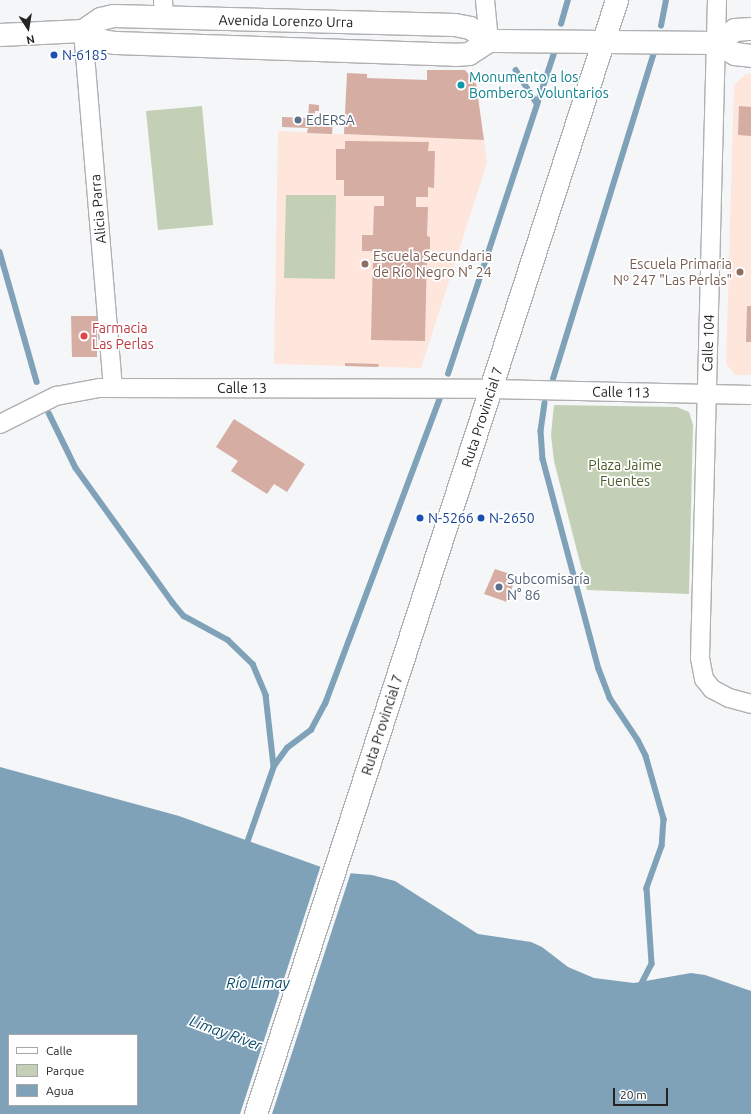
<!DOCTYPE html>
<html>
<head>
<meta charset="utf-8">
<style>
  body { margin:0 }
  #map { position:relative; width:751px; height:1114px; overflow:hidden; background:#f5f6f8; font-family:Ubuntu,sans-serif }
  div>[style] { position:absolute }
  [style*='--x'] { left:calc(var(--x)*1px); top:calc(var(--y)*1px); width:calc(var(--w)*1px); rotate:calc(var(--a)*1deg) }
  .education>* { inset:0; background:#ffe6dd }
  .green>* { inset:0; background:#c4d0b6 }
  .water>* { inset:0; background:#7fa2b9 }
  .pier>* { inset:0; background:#f5f6f8 }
  .stream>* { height:5.5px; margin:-2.75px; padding:0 2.75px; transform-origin:2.75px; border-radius:2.75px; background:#7fa2b9 }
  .building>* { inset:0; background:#d6ada2 }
  .roads { filter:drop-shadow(1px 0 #afb0b2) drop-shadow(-1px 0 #afb0b2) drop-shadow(0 1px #afb0b2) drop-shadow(0 -1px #afb0b2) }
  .street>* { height:18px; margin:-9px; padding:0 9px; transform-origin:9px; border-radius:9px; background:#fff }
  .secondary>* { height:22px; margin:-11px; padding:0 11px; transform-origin:11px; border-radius:11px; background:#fff }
  .dots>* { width:11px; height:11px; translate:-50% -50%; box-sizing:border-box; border:2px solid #fff; border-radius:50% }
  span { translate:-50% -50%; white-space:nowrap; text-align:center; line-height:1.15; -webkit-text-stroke:3.5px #fff; paint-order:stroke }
  .street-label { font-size:14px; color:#242425 }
  .transit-label { font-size:14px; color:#164399 }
  .left { translate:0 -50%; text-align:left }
  .culture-label { font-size:14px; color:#0d838f }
  .service-label { font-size:14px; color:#4e5e75 }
  .education-label { font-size:14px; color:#785e54 }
  .right { translate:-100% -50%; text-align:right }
  .health-label { font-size:14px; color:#be3a42 }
  .park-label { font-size:14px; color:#4a5e2a }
  .water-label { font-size:15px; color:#044969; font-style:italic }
  .legend { position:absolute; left:8px; top:1034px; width:130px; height:72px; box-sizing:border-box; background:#fff; border:1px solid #a7a7a8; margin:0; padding:5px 7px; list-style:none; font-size:12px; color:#242425 }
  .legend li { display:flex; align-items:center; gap:8px; height:20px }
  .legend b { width:20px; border:1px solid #a7a7a8 }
  .north { position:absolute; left:8px; top:8px; width:40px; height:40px; -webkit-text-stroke:3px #fff; paint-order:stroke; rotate:168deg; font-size:11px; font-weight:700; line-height:16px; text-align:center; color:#242425 }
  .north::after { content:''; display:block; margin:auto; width:14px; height:18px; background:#242425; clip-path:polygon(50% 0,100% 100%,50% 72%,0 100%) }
  .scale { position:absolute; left:613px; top:1088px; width:55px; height:18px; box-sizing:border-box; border:2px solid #242425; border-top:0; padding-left:5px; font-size:12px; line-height:14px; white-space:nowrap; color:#242425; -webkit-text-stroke:3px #fff; paint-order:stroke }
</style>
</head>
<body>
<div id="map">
  <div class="education">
    <i style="clip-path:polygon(746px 74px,751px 74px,751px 375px,735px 375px,726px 364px,734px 85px)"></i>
    <i style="clip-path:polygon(278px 131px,484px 140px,487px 163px,421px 368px,274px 364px)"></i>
  </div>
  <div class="green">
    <i style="clip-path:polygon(202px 106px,213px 225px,158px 230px,146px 111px)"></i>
    <i style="clip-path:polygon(286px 195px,336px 195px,335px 279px,284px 278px)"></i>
    <i style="clip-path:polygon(554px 405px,677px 407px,689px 412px,693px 425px,689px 594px,587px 590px,554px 461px,551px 435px)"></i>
  </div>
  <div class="water">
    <i style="clip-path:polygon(evenodd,0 767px,179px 816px,335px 872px,372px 875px,395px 881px,478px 934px,531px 942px,542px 947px,568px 967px,594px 978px,634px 983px,691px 973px,705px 975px,751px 991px,751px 1114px,0 1114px,0 767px,9px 1035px,137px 1035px,137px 1105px,9px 1105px,9px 1035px)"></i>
  </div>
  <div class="pier">
    <i style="clip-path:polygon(321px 865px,351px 872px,272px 1114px,240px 1114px)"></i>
  </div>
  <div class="stream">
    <i style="--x:561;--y:24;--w:25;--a:-74"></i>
    <i style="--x:661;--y:26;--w:26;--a:-79"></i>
    <i style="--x:516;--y:70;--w:40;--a:58"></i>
    <i style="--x:0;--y:252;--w:135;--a:74.1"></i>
    <i style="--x:448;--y:374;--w:340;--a:-71.7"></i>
    <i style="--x:553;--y:379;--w:344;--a:-72.8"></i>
    <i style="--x:545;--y:403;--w:28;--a:98"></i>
    <i style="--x:541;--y:431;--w:28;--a:86"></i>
    <i style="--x:543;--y:459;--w:217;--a:75.1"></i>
    <i style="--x:599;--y:669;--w:31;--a:69"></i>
    <i style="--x:610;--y:698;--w:50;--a:56.3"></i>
    <i style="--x:638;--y:740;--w:18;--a:63"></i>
    <i style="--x:646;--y:756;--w:66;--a:74.1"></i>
    <i style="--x:664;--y:819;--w:27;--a:94"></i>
    <i style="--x:662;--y:846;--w:45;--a:109.7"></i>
    <i style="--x:647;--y:888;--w:76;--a:86.2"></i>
    <i style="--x:652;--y:964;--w:25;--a:117"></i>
    <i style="--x:49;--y:413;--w:61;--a:63.9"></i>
    <i style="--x:76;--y:468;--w:166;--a:54.3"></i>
    <i style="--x:173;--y:603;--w:17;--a:50"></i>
    <i style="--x:184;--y:616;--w:50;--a:28.6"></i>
    <i style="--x:228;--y:640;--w:35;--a:44"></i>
    <i style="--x:253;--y:664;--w:34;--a:67"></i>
    <i style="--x:266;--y:695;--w:71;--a:83.6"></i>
    <i style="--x:246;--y:846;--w:85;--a:-70.7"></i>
    <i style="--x:274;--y:766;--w:22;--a:-54"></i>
    <i style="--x:287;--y:748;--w:30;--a:-37"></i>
    <i style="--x:311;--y:730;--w:30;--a:-62"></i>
    <i style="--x:325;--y:704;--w:325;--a:-69.4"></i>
  </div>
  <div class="building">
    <i style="clip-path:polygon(427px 70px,465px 70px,476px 83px,484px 140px,344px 134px,347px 73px,367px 74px,367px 78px,427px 80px)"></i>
    <i style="clip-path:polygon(309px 104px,319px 105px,319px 111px,315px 111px,315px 122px,333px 122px,332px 134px,307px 133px,308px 128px,282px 127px,282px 117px,308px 118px)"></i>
    <i style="clip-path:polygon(739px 106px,751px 107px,751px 136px,738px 135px)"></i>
    <i style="clip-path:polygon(345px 141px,429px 142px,428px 151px,435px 151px,434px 188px,428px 187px,428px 197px,416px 197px,416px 207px,428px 207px,427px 236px,430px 237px,430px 253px,427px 253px,425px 341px,371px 340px,373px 251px,362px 251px,362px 235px,373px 235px,374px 206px,384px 206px,384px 196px,344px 196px,344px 180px,336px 180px,336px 149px,345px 149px)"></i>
    <i style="clip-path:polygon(747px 306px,751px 306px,751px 342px,746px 342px)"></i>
    <i style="clip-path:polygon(71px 316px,97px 316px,97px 357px,72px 357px)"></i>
    <i style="clip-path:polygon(345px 363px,379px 364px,378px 367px,345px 366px)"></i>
    <i style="clip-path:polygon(234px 419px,305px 464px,287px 492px,274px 484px,267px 494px,231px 471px,238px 461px,216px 447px)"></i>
    <i style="clip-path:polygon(495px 569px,516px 576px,507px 602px,484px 594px)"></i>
  </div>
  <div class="roads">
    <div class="street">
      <i style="--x:163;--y:0;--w:18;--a:87"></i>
      <i style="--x:485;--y:0;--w:41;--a:84.4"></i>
      <i style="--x:717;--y:0;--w:658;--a:91.48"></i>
      <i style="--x:700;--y:658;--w:21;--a:79"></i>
      <i style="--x:704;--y:679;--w:13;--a:51"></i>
      <i style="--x:712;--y:689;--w:19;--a:28"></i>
      <i style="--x:729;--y:698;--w:23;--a:15"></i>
      <i style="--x:83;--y:31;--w:358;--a:85.2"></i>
      <i style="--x:0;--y:424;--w:63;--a:-26.6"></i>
      <i style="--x:56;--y:396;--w:44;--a:-10.5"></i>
      <i style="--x:99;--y:388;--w:392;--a:0.1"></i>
      <i style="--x:491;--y:389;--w:260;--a:1.3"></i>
    </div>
    <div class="secondary">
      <i style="--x:83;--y:31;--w:22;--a:27"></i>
      <i style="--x:103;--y:41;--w:13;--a:9"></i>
      <i style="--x:116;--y:43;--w:339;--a:2"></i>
      <i style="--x:455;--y:55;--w:14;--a:-4"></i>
      <i style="--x:469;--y:54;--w:24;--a:-33"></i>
      <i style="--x:0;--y:35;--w:83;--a:-2.8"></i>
      <i style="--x:83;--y:31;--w:22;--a:-34"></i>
      <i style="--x:101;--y:19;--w:13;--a:-13"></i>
      <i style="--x:114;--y:16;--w:341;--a:1.5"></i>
      <i style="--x:455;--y:25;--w:15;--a:11"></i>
      <i style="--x:470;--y:28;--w:23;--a:34"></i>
      <i style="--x:489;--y:41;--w:227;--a:0.5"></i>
      <i style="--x:716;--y:43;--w:22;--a:30"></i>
      <i style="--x:735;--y:54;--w:16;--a:7"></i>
      <i style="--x:716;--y:43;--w:23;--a:-34"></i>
      <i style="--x:735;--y:30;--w:16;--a:-4"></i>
      <i style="--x:256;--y:1114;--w:1171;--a:-72.04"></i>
    </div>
  </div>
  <div class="dots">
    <i style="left:54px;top:55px;background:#1a4fb4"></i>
    <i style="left:461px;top:85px;background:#0f9aa8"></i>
    <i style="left:298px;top:120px;background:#5c6f8a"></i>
    <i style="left:365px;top:264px;background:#8d6e63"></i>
    <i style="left:740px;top:272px;background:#8d6e63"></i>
    <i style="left:84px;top:336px;background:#e0444e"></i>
    <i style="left:420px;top:518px;background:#1a4fb4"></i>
    <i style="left:481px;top:518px;background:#1a4fb4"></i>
    <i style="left:499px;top:587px;background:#5c6f8a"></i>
  </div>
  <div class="street-label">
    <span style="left:286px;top:21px;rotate:1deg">Avenida Lorenzo Urra</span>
    <span style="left:98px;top:209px;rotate:-95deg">Alicia Parra</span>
    <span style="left:708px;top:343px;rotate:-88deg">Calle 104</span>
    <span style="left:242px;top:388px">Calle 13</span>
    <span style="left:621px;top:392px;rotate:1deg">Calle 113</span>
    <span style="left:482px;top:417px;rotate:-72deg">Ruta Provincial 7</span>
    <span style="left:382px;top:725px;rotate:-72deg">Ruta Provincial 7</span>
  </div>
  <div class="transit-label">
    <span class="left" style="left:62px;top:55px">N-6185</span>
    <span class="left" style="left:428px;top:518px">N-5266</span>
    <span class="left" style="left:489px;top:518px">N-2650</span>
  </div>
  <div class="culture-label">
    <span class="left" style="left:469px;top:85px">Monumento a los<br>Bomberos Voluntarios</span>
  </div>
  <div class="service-label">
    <span class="left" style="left:306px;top:120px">EdERSA</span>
    <span class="left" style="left:507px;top:587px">Subcomisaría<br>N° 86</span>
  </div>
  <div class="education-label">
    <span class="left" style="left:373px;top:264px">Escuela Secundaria<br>de Río Negro N° 24</span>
    <span class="right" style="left:732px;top:272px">Escuela Primaria<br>Nº 247 "Las Perlas"</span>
  </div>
  <div class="health-label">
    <span class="left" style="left:92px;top:336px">Farmacia<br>Las Perlas</span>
  </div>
  <div class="park-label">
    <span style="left:625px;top:473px">Plaza Jaime<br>Fuentes</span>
  </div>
  <div class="water-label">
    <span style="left:258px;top:983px">Río Limay</span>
    <span style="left:226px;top:1033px;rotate:20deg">Limay River</span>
  </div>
  <ul class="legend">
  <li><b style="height:5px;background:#fff"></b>Calle</li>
  <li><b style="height:11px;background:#c4d0b6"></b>Parque</li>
  <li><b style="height:11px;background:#7fa2b9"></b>Agua</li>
  </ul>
  <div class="north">N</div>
  <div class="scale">20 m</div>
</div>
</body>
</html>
